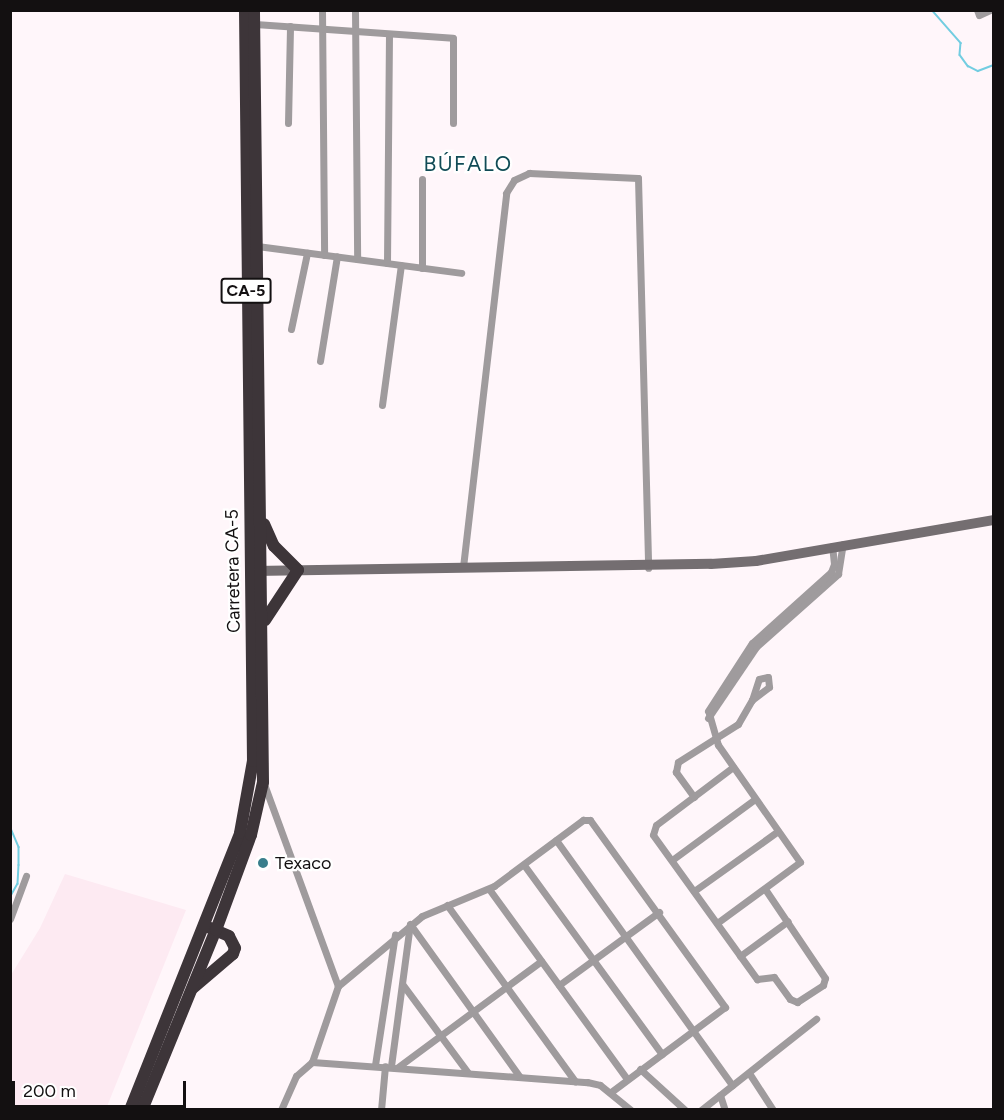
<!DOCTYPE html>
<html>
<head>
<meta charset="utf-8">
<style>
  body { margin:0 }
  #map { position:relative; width:1004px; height:1120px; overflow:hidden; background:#fff6fa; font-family:Figtree,sans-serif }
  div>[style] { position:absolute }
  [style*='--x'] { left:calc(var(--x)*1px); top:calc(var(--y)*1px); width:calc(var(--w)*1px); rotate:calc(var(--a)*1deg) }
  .built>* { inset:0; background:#fdeaf2 }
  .stream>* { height:1.5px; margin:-0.75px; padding:0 0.75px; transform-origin:0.75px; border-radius:0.75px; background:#72cde1 }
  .street>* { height:7px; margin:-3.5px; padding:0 3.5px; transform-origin:3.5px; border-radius:3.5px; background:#9f9b9d }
  .secondary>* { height:10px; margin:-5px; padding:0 5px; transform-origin:5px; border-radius:5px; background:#746e71 }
  .highway>* { height:12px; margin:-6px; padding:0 6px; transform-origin:6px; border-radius:6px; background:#3d3539 }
  .dots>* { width:16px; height:16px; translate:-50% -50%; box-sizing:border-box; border:3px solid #fff; border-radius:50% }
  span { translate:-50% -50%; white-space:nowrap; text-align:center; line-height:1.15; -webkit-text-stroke:4.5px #fff; paint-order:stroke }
  .shield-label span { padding:2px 4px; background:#fff; border:2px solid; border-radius:4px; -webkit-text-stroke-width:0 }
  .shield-label { font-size:16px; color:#131011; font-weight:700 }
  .street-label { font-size:18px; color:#131011 }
  .poi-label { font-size:18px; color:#131011 }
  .left { translate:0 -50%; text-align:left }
  .quarter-label { font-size:21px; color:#114b56; letter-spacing:1.5px }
  .frame { position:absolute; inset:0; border:12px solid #131011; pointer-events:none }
  .scale { position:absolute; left:12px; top:1081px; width:174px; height:27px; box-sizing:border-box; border:3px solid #131011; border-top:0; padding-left:8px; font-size:18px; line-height:21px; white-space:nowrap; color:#131011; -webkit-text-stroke:4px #fff; paint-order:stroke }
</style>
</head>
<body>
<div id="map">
  <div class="built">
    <i style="clip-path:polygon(65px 874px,186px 910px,106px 1109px,11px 1109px,11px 975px,40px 928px)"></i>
  </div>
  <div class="stream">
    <i style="--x:932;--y:10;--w:44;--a:48.7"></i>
    <i style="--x:961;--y:43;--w:12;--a:95"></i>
    <i style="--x:960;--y:55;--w:14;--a:54"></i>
    <i style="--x:968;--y:66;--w:11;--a:27"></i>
    <i style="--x:978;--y:71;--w:17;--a:-21"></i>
    <i style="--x:10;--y:826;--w:23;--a:67"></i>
    <i style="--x:19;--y:847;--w:18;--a:90"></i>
    <i style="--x:19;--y:865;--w:19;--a:93"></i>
    <i style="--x:18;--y:884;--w:16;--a:120"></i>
  </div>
  <div class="street">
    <i style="--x:322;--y:10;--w:245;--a:89.5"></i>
    <i style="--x:355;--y:10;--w:249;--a:89.5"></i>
    <i style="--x:977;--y:10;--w:5;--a:68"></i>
    <i style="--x:979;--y:15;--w:12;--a:-24"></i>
    <i style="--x:255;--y:24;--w:198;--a:4"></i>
    <i style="--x:453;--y:38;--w:85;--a:90"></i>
    <i style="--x:288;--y:123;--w:97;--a:-88.8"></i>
    <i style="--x:257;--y:246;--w:206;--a:7.5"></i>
    <i style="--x:387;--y:263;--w:229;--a:-89.5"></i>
    <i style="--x:422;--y:268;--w:89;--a:-90"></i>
    <i style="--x:291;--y:329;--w:78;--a:-78.1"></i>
    <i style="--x:320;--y:361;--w:106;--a:-80.8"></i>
    <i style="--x:382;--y:405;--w:141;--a:-82.3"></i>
    <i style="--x:463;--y:567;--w:376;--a:-83.4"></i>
    <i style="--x:506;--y:193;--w:15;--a:-58"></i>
    <i style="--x:514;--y:180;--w:17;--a:-25"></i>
    <i style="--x:529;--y:173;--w:109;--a:2.6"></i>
    <i style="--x:638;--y:178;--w:390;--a:88.5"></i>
    <i style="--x:708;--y:718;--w:86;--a:-55.9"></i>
    <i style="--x:756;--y:647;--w:110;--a:-41.7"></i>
    <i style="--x:838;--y:574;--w:30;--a:-81"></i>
    <i style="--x:733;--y:767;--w:96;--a:143"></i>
    <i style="--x:656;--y:825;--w:10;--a:107"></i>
    <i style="--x:653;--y:835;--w:178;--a:54.2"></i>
    <i style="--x:757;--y:979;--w:17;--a:-7"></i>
    <i style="--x:774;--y:977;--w:27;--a:54"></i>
    <i style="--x:790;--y:999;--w:8;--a:23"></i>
    <i style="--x:797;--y:1002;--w:31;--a:-33"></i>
    <i style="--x:823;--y:985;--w:7;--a:-74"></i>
    <i style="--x:825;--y:978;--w:107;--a:-124"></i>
    <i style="--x:264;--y:784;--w:215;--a:69.9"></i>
    <i style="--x:338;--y:986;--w:80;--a:108.9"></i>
    <i style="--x:312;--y:1062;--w:21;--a:139"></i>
    <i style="--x:296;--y:1076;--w:37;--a:114"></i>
    <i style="--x:694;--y:797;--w:31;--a:-126"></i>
    <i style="--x:676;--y:772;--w:10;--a:-79"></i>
    <i style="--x:678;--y:762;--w:71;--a:-32.3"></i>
    <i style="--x:738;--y:724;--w:28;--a:-60"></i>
    <i style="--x:752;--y:700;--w:22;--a:-72"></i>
    <i style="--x:759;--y:679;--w:9;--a:-13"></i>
    <i style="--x:768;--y:677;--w:10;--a:84"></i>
    <i style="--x:769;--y:687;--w:21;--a:143"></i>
    <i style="--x:556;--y:840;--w:302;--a:54.3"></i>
    <i style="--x:672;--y:860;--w:103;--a:-36.3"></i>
    <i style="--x:524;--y:865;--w:234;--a:53.9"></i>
    <i style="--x:489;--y:889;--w:235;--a:54"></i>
    <i style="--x:694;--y:891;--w:103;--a:-35.5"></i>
    <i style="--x:447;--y:905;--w:218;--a:54"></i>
    <i style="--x:10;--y:919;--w:46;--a:-69.6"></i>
    <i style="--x:717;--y:923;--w:103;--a:-36.3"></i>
    <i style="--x:800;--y:862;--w:143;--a:-125"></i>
    <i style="--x:718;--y:745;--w:35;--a:-106"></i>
    <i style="--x:708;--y:711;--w:81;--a:-57.1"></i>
    <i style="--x:752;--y:643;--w:106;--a:-41.9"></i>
    <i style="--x:831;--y:572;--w:9;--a:-69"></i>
    <i style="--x:834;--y:564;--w:18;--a:-96"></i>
    <i style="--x:410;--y:924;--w:188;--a:54.3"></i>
    <i style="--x:740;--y:956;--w:59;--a:-36.1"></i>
    <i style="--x:403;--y:985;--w:109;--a:53.5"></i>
    <i style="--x:559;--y:985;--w:124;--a:-36.1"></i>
    <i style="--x:338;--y:986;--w:109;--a:-39.8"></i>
    <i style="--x:422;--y:916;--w:78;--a:-22.6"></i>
    <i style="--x:494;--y:886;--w:111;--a:-36.6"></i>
    <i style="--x:583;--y:820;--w:7;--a:0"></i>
    <i style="--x:590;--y:820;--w:231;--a:54.2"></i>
    <i style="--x:725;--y:1007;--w:142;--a:143.3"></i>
    <i style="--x:312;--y:1062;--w:276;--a:4.2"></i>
    <i style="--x:587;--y:1082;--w:13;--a:13"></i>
    <i style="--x:600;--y:1085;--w:40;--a:39"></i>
    <i style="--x:375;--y:1065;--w:132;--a:-81.3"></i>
    <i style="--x:391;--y:1066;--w:143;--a:-82.4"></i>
    <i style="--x:398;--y:1067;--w:178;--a:-36.5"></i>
    <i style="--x:640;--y:1069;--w:61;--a:42.3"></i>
    <i style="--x:749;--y:1073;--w:44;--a:57"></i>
    <i style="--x:720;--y:1095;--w:16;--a:72"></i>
    <i style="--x:381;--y:1110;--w:44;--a:-84.8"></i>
    <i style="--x:701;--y:1110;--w:147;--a:-38.4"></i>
  </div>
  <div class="secondary">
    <i style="--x:254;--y:571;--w:457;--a:-0.9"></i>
    <i style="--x:711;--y:564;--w:45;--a:-3.8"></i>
    <i style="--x:756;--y:561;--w:242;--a:-9.8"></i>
  </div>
  <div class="highway">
    <i style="--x:264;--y:524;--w:24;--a:66"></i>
    <i style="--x:274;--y:546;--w:34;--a:45"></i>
    <i style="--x:298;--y:570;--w:60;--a:123.4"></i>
    <i style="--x:193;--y:988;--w:52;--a:-40.4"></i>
    <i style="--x:233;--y:954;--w:6;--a:-72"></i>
    <i style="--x:235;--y:948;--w:13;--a:-117"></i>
    <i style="--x:229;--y:936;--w:21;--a:-157"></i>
    <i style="--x:130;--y:1110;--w:298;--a:-68.3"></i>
    <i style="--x:240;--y:833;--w:73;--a:-79.8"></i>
    <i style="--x:253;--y:761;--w:751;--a:-90.61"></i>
    <i style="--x:142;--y:1110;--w:195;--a:-67.7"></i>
    <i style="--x:216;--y:930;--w:101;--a:-69.8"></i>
    <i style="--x:251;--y:835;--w:54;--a:-77.2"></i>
    <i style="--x:263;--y:782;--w:772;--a:-90.67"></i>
  </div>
  <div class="dots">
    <i style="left:263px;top:863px;background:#397e8c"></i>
  </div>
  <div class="shield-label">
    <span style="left:246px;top:291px">CA-5</span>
  </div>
  <div class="street-label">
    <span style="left:233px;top:571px;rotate:-91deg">Carretera CA-5</span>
  </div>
  <div class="poi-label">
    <span class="left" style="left:275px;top:863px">Texaco</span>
  </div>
  <div class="quarter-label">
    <span style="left:468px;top:164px">BÚFALO</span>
  </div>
  <div class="frame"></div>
  <div class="scale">200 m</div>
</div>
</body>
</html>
